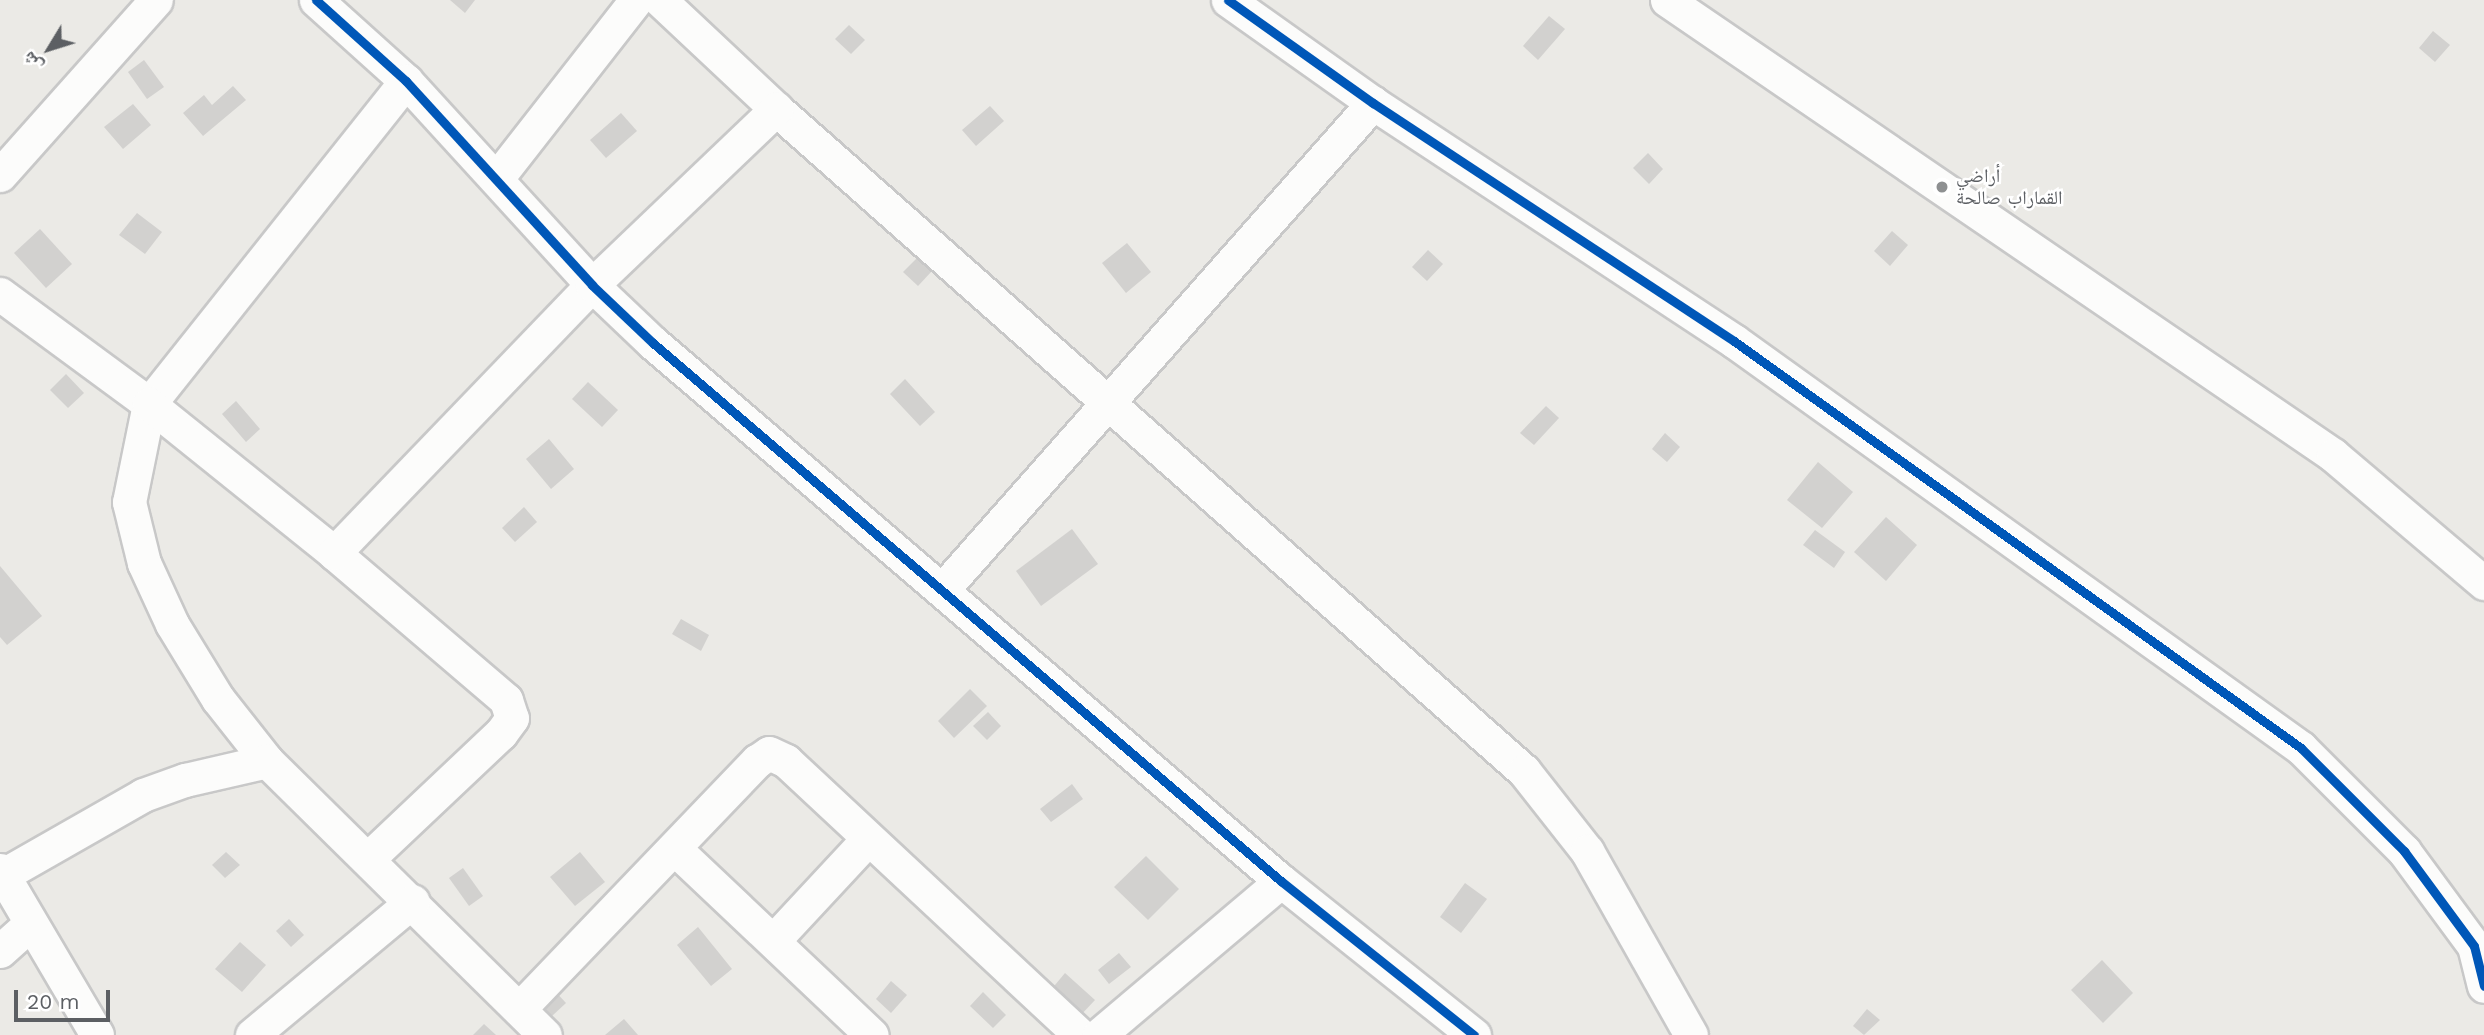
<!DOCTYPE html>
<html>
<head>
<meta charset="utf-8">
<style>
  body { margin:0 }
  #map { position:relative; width:2484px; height:1035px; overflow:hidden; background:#ebeae6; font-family:"Work Sans","Noto Naskh Arabic",sans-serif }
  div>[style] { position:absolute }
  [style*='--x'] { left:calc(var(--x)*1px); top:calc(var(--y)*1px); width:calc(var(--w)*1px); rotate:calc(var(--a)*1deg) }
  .building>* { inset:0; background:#d2d1cf }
  .roads { filter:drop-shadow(2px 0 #c8c8c8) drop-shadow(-2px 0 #c8c8c8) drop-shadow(0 2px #c8c8c8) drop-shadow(0 -2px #c8c8c8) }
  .minor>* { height:33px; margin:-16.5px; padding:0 16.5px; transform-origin:16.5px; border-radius:16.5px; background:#fcfcfb }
  .cycleway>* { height:9px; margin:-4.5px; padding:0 4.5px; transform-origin:4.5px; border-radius:4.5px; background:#0057b8 }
  .dots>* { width:19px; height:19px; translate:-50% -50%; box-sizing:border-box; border:4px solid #fff; border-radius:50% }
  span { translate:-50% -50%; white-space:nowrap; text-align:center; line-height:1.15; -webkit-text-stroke:5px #fff; paint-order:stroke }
  .poi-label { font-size:19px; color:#5c5f63 }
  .left { translate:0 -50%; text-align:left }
  .north { position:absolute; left:14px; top:14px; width:70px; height:70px; -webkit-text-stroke:5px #fff; paint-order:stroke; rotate:232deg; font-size:19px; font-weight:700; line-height:28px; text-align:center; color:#5c5f63 }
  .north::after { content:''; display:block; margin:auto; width:24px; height:32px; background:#5c5f63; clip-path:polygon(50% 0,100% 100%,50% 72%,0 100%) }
  .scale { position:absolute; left:14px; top:990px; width:96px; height:32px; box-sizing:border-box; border:4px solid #5c5f63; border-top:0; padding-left:9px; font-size:21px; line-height:24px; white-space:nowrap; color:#5c5f63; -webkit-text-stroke:5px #fff; paint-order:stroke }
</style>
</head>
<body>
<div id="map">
  <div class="building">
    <i style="clip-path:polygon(450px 0,475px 0,465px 13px)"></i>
    <i style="clip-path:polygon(1549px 16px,1565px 29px,1538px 60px,1523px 46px)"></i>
    <i style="clip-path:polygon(849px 25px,865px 40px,851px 54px,835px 39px)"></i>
    <i style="clip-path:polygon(2433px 31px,2450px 45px,2435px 62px,2419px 48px)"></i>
    <i style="clip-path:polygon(144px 60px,164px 87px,147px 99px,128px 72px)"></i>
    <i style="clip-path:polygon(233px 86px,246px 100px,203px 136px,183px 113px,204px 95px,212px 105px)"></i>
    <i style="clip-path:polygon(133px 104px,151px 125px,123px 149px,104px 127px)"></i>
    <i style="clip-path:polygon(990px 106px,1004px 121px,976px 146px,962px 130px)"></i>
    <i style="clip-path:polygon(621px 113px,637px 131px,606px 158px,590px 140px)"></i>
    <i style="clip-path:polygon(1648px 153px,1663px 169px,1649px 184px,1633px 168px)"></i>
    <i style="clip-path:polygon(137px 213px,162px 232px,145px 254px,119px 235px)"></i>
    <i style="clip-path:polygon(40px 229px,72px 264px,46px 288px,14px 253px)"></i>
    <i style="clip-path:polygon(1892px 231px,1908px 245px,1890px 266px,1874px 251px)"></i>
    <i style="clip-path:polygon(1127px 243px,1151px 272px,1126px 293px,1102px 263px)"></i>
    <i style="clip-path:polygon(1428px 250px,1443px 264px,1427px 281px,1412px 267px)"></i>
    <i style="clip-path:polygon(918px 257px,932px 271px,918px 286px,903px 272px)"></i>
    <i style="clip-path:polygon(66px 374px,84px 393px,68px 408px,50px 390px)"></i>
    <i style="clip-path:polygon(905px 379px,935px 412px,920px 426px,890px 394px)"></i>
    <i style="clip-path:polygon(588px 382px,618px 410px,602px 427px,572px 399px)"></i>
    <i style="clip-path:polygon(236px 401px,260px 429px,246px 442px,222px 414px)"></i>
    <i style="clip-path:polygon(1546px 406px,1559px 418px,1534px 445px,1520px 433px)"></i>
    <i style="clip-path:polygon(1665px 433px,1680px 447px,1667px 462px,1652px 449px)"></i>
    <i style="clip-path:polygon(549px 439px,574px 469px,551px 489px,526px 459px)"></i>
    <i style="clip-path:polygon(1818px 462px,1853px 492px,1822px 528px,1787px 500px)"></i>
    <i style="clip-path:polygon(524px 507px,537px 522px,515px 542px,502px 528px)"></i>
    <i style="clip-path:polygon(1886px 517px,1917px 545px,1886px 581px,1854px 552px)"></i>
    <i style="clip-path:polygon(1072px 529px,1098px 564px,1041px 606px,1016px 571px)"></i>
    <i style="clip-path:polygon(1815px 530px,1845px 552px,1834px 568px,1803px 545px)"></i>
    <i style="clip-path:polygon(0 566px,42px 616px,7px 645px,0 637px)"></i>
    <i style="clip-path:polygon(681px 619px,709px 635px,701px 651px,672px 634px)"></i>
    <i style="clip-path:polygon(970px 689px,987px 706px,954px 738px,938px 721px)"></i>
    <i style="clip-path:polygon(988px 712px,1001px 726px,987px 740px,973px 726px)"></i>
    <i style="clip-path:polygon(1072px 784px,1083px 799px,1051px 822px,1040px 809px)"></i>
    <i style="clip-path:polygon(226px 852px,240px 865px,225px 878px,212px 865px)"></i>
    <i style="clip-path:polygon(580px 852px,605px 882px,575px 906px,550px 877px)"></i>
    <i style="clip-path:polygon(1146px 856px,1179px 889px,1148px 920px,1114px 887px)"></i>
    <i style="clip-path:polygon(463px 868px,483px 896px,469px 906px,449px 878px)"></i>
    <i style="clip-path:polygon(1465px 883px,1487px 899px,1461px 933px,1440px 917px)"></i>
    <i style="clip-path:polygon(289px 919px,304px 935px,291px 947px,276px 931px)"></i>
    <i style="clip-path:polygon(698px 927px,732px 969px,711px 986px,677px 945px)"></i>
    <i style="clip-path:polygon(240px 942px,266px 965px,242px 992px,215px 969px)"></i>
    <i style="clip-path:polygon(1119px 953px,1131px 967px,1109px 984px,1098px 970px)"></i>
    <i style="clip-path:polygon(2102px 960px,2133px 993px,2103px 1023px,2071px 990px)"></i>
    <i style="clip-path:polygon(1065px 973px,1095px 1000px,1079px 1017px,1050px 991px)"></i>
    <i style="clip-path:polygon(891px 981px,907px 995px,891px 1013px,876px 999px)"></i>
    <i style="clip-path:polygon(554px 990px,566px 1003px,552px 1016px,540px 1004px)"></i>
    <i style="clip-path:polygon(983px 992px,1006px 1015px,993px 1028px,970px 1006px)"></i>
    <i style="clip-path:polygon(1867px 1009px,1880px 1020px,1864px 1035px,1853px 1026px)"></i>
    <i style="clip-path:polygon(624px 1019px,638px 1035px,605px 1035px)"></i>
    <i style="clip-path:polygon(484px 1024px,496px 1035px,473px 1035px)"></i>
  </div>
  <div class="roads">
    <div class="minor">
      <i style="--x:316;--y:0;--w:121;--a:42"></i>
      <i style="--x:406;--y:81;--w:276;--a:47.6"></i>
      <i style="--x:592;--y:285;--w:84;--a:43.6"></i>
      <i style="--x:653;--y:343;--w:827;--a:40.59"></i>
      <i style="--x:1281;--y:881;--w:247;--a:38.6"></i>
      <i style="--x:660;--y:0;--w:159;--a:43.2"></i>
      <i style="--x:776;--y:109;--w:999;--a:41.51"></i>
      <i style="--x:1524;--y:771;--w:102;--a:51.8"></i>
      <i style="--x:1587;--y:851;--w:211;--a:60.5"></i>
      <i style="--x:1228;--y:0;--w:178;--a:35.4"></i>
      <i style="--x:1373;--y:103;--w:432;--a:33.4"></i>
      <i style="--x:1734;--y:341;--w:698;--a:35.67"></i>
      <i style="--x:2301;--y:748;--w:146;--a:45"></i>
      <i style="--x:2404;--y:851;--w:118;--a:53.6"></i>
      <i style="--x:2474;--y:946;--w:41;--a:76"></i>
      <i style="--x:1667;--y:0;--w:807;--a:34.34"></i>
      <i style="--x:2333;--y:455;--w:198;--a:40.3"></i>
      <i style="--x:406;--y:81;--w:413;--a:128.5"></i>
      <i style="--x:149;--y:404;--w:100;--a:101.5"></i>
      <i style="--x:129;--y:502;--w:63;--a:76.2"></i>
      <i style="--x:144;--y:563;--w:67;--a:65.3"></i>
      <i style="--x:172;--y:624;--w:88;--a:58.5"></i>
      <i style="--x:218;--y:699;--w:79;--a:51.7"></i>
      <i style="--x:267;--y:761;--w:390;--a:44.6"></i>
      <i style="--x:0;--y:175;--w:234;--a:-48.3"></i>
      <i style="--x:497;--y:178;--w:226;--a:-52"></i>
      <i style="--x:0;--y:294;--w:185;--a:36.4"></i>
      <i style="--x:149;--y:404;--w:238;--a:38.8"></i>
      <i style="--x:334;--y:553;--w:226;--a:40.5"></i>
      <i style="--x:506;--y:700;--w:19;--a:72"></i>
      <i style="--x:512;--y:718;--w:19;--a:126"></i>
      <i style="--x:501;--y:733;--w:182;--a:136.6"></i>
      <i style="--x:334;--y:553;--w:372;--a:-46.1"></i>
      <i style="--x:592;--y:285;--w:255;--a:-43.7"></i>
      <i style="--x:943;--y:589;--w:649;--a:-48.5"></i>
      <i style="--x:674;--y:848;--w:272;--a:43.4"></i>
      <i style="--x:0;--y:870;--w:191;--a:59.5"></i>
      <i style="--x:3;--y:875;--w:161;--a:-29.7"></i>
      <i style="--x:143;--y:795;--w:45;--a:-19.7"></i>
      <i style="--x:185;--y:780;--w:84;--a:-13"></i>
      <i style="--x:773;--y:941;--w:138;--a:-47.1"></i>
      <i style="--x:0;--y:951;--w:39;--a:-42"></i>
      <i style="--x:519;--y:1009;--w:344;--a:-46.2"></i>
      <i style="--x:757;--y:761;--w:14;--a:-34"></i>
      <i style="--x:769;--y:753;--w:19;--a:25"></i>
      <i style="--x:786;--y:761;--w:402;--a:43"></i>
      <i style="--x:252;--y:1035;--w:209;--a:-39.8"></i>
      <i style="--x:1099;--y:1035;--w:238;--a:-40.2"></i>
    </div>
  </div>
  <div class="cycleway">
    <i style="--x:316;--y:0;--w:121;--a:42"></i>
    <i style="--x:406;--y:81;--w:276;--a:47.6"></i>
    <i style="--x:592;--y:285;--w:84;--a:43.6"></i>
    <i style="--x:653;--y:343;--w:827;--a:40.59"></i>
    <i style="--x:1281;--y:881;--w:247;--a:38.6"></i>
    <i style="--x:1228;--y:0;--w:178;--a:35.4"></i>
    <i style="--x:1373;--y:103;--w:432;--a:33.4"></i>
    <i style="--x:1734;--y:341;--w:698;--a:35.67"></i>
    <i style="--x:2301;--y:748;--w:146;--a:45"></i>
    <i style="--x:2404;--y:851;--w:118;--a:53.6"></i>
    <i style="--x:2474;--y:946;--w:41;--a:76"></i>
  </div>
  <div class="dots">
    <i style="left:1942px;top:187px;background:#8e9091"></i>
  </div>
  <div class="poi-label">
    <span class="left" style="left:1956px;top:187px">أراضي<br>القماراب صالحة</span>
  </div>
  <div class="north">ش</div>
  <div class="scale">20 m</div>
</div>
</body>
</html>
